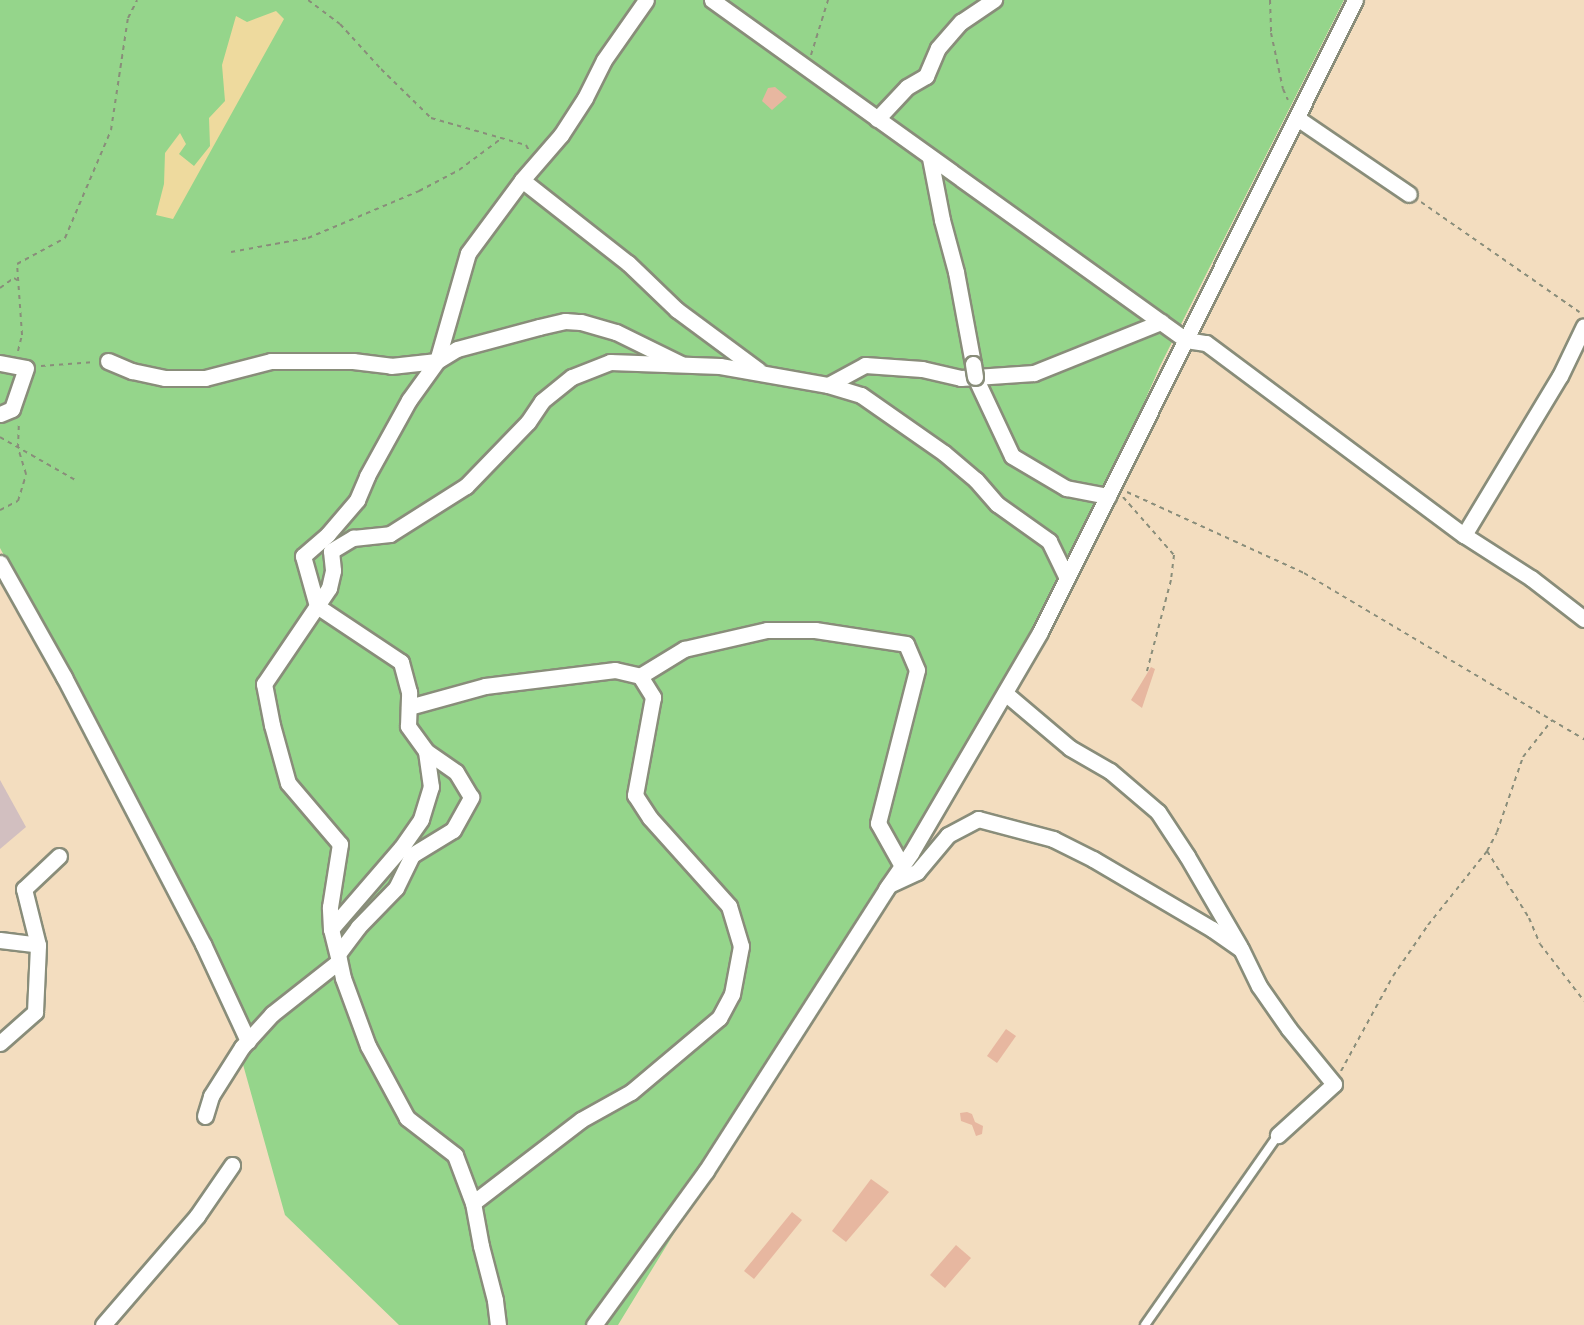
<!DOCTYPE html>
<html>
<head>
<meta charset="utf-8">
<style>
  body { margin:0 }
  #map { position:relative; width:1584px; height:1325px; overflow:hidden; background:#f3ddbf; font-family:"Indie Flower",sans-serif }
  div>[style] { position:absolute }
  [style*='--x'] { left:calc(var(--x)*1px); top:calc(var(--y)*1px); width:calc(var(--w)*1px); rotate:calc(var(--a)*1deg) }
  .industrial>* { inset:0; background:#d2bfc0 }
  .green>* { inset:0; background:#95d58b }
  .sand>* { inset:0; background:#eeda9e }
  .building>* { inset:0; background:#e7b7a0 }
  .path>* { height:2px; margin-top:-1px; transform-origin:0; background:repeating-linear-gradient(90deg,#898d7a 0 4.5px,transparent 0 9px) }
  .roads { filter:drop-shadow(2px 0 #898d7a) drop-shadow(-2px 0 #898d7a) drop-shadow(0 2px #898d7a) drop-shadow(0 -2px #898d7a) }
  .service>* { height:8px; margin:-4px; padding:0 4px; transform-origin:4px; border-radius:4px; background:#fff }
  .minor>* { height:15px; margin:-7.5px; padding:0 7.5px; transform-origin:7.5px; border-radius:7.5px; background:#fff }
  .bridges { filter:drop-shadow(2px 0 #898d7a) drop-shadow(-2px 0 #898d7a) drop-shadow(0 2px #898d7a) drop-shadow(0 -2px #898d7a) }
  .minor-bridge>* { height:15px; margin:-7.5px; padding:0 7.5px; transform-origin:7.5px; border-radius:7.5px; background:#fff }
  span { translate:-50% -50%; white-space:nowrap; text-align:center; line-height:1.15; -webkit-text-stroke:4.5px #fcf5e5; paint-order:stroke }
</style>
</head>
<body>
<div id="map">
  <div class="industrial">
    <i style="clip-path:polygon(0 780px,26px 827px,0 849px)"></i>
  </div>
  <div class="green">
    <i style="clip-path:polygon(0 0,1344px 0,1160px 366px,1067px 578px,934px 808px,618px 1325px,399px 1325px,285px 1215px,206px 932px,0 548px)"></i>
  </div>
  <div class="sand">
    <i style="clip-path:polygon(276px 11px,284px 19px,173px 219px,156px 215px,164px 184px,165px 153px,180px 133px,186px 144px,179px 154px,194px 166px,210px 146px,209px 118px,225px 101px,222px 65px,236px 16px,247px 22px)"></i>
  </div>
  <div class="building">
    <i style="clip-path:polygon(775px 87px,787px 97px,772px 110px,762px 101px,768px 88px)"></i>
    <i style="clip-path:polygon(1151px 667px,1155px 669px,1142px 708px,1131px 700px)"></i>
    <i style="clip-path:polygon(1006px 1029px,1016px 1036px,997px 1063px,987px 1056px)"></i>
    <i style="clip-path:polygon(967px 1112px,972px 1114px,975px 1122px,983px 1126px,982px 1134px,976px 1136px,972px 1125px,961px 1121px,960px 1113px)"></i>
    <i style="clip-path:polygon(871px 1179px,889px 1192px,846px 1242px,832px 1231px)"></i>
    <i style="clip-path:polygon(792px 1212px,802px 1220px,754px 1279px,744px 1271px)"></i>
    <i style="clip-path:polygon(956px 1245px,971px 1258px,945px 1288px,930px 1275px)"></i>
  </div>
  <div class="path">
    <i style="--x:308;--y:0;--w:40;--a:37"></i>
    <i style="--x:340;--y:24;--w:61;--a:47.7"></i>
    <i style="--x:381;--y:69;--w:70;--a:44.4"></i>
    <i style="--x:431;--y:118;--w:99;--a:15.9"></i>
    <i style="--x:526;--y:145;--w:7;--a:63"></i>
    <i style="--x:1270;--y:0;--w:33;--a:88"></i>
    <i style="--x:1271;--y:33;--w:57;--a:77.9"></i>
    <i style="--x:1283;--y:89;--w:12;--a:66"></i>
    <i style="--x:811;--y:55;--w:58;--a:-72.8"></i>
    <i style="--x:1421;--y:202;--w:193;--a:34.8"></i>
    <i style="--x:231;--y:252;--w:78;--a:-10.3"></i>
    <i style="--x:308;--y:238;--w:121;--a:-22.9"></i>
    <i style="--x:419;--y:191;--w:45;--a:-27.7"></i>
    <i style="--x:459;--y:170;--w:54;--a:-36.7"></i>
    <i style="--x:0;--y:288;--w:17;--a:-36"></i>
    <i style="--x:14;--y:278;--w:4;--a:34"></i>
    <i style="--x:18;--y:351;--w:16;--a:-76"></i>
    <i style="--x:22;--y:335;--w:71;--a:-94"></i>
    <i style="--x:17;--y:264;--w:55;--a:-28.4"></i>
    <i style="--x:65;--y:238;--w:117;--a:-66.9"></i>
    <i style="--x:111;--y:130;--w:113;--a:-81.4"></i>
    <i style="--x:128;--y:18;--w:20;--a:-63"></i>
    <i style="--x:41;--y:366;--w:54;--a:-4.2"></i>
    <i style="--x:0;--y:437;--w:86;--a:29.8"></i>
    <i style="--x:1127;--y:492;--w:195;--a:24.6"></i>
    <i style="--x:1304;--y:573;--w:326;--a:30.7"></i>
    <i style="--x:1123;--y:497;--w:77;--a:48.7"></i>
    <i style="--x:1174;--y:555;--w:25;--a:97"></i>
    <i style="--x:1171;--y:580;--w:94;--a:104.8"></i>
    <i style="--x:0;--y:510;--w:20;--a:-27"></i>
    <i style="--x:18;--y:501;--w:28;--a:-73"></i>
    <i style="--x:26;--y:474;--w:27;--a:-107"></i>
    <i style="--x:18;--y:448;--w:26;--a:-88"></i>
    <i style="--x:1487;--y:851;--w:79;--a:57.9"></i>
    <i style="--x:1529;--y:918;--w:28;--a:67"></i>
    <i style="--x:1540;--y:944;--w:72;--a:52.3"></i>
    <i style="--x:1341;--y:1071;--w:108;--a:-61.3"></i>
    <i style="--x:1393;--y:976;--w:62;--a:-55.5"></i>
    <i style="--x:1428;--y:925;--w:95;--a:-51.4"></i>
    <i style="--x:1487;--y:851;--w:21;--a:-62"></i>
    <i style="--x:1497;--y:832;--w:79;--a:-70.9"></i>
    <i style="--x:1523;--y:757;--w:47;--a:-51.9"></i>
  </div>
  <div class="roads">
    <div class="service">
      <i style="--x:1145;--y:1325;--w:232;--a:-55"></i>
    </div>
    <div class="minor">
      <i style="--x:712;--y:0;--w:583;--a:35.65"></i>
      <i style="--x:1186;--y:340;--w:20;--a:9"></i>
      <i style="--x:1206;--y:343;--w:322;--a:36.7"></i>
      <i style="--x:1464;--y:535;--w:186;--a:-58.9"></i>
      <i style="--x:1560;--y:376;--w:55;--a:-64.4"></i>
      <i style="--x:1297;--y:118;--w:135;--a:34.2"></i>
      <i style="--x:877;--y:119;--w:44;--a:-46.8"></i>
      <i style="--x:907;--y:87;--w:22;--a:-30"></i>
      <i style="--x:926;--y:76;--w:30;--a:-67"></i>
      <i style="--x:938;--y:48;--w:35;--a:-49"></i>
      <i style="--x:961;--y:22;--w:40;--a:-34"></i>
      <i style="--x:930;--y:158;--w:63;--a:79"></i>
      <i style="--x:942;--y:220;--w:54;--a:74.9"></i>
      <i style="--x:956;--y:272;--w:94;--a:79.5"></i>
      <i style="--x:522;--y:180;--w:135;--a:38.1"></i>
      <i style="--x:628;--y:263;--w:68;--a:43.8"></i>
      <i style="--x:677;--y:310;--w:101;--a:36.5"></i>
      <i style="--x:108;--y:361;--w:26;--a:23"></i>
      <i style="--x:132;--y:371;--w:34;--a:12"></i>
      <i style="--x:165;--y:378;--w:40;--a:0"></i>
      <i style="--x:205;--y:378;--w:68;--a:-14.4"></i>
      <i style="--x:271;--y:361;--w:82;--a:0"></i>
      <i style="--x:353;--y:361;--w:38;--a:7"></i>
      <i style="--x:391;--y:366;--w:46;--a:-6.2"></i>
      <i style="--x:437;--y:361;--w:112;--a:-74"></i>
      <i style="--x:468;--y:253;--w:91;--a:-53.5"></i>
      <i style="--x:522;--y:180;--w:60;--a:-49.1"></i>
      <i style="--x:561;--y:135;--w:44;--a:-57"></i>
      <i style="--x:585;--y:98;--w:42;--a:-63.4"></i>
      <i style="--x:604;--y:60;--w:73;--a:-55"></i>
      <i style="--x:0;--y:363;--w:26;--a:11"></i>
      <i style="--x:26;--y:368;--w:43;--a:108.9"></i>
      <i style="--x:12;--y:409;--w:13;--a:157"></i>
      <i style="--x:975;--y:377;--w:87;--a:64.9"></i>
      <i style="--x:1012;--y:456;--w:63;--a:30.7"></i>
      <i style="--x:1066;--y:488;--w:43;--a:10.8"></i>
      <i style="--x:828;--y:385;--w:34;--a:17"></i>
      <i style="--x:861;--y:395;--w:101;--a:34.9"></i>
      <i style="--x:944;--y:453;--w:42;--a:40.2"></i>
      <i style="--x:976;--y:480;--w:32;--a:49"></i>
      <i style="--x:997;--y:504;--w:64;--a:35.4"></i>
      <i style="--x:1049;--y:541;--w:41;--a:64.1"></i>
      <i style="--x:1464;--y:535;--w:80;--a:32.7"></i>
      <i style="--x:1531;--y:578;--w:67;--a:37.7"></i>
      <i style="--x:0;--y:563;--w:131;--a:60.7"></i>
      <i style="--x:64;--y:677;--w:301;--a:62.5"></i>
      <i style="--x:203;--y:944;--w:107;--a:65.1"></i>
      <i style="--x:640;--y:676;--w:52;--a:-31.5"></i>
      <i style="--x:684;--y:649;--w:85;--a:-12.9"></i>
      <i style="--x:767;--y:630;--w:48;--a:0"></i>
      <i style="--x:815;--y:630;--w:92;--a:8.7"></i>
      <i style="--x:906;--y:644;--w:28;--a:67"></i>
      <i style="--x:917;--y:670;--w:158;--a:104.3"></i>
      <i style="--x:878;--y:823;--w:49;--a:60.8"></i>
      <i style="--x:1005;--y:693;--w:85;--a:40.2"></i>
      <i style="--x:1070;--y:748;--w:46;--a:29.9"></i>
      <i style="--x:1110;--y:771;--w:63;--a:40.5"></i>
      <i style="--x:1158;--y:812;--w:53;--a:56.6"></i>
      <i style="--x:1187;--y:856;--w:105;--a:59.8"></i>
      <i style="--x:409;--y:707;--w:79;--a:-15.4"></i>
      <i style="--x:485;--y:686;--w:131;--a:-7"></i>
      <i style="--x:615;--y:670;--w:26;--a:13"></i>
      <i style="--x:640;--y:676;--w:25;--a:58"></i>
      <i style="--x:653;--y:697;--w:100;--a:100.4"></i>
      <i style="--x:635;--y:795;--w:27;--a:57"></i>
      <i style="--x:650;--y:818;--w:118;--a:48.1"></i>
      <i style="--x:729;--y:906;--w:42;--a:73.3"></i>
      <i style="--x:741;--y:946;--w:49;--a:100.6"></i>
      <i style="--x:732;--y:994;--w:27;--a:118"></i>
      <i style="--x:719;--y:1018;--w:115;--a:139.9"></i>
      <i style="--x:631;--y:1092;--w:57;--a:150.8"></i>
      <i style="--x:581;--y:1120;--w:136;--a:142.5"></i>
      <i style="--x:889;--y:885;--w:31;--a:-25"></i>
      <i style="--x:917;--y:872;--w:48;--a:-50"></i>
      <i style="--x:948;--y:835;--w:34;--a:-28"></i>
      <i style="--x:978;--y:819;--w:78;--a:14.9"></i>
      <i style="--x:1053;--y:839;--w:45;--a:26.6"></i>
      <i style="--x:1093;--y:859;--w:138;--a:30.5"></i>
      <i style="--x:1212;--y:929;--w:35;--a:35"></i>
      <i style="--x:1241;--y:949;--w:41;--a:64.1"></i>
      <i style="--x:1259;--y:986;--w:52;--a:55.1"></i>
      <i style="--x:1289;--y:1029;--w:71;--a:50.7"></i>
      <i style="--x:1334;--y:1084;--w:76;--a:137.7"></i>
      <i style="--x:331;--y:929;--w:22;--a:-93"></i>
      <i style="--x:330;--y:907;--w:64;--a:-81"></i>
      <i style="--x:340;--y:844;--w:80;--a:-130.4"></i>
      <i style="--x:288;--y:783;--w:60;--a:-105.4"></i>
      <i style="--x:272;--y:725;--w:42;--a:-101"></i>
      <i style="--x:264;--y:684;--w:116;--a:-55.9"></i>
      <i style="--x:329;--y:588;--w:18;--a:-77"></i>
      <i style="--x:333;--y:570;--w:19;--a:-96"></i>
      <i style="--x:331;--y:551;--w:26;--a:-31"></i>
      <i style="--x:353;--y:538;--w:37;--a:-6"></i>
      <i style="--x:390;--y:534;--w:90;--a:-32.3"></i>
      <i style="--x:466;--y:486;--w:89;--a:-45.9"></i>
      <i style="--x:528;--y:422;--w:25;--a:-56"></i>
      <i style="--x:542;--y:401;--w:38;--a:-39"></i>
      <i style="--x:572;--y:377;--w:41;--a:-21.5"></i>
      <i style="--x:610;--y:362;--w:110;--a:2.1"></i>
      <i style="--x:720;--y:366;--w:110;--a:10"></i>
      <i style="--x:828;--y:385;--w:42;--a:-28.4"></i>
      <i style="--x:865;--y:365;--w:57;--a:4"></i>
      <i style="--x:922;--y:369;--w:40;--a:13"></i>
      <i style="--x:961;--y:378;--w:73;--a:-3.9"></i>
      <i style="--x:1034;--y:373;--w:137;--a:-21.9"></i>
      <i style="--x:0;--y:940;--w:38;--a:7"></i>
      <i style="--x:0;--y:1043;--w:47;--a:-41.5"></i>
      <i style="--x:35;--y:1012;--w:67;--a:-87.4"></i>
      <i style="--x:38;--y:945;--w:58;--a:-104"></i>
      <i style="--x:24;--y:889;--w:48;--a:-43.3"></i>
      <i style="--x:205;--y:1116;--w:21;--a:-73"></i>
      <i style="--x:211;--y:1096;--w:58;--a:-57.7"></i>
      <i style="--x:242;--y:1047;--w:45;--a:-47.7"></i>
      <i style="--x:272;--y:1014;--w:85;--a:-38.3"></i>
      <i style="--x:339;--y:961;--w:33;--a:-104"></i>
      <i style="--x:331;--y:929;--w:107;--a:-49.2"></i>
      <i style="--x:401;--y:848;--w:35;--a:-55"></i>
      <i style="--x:421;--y:819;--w:34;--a:-73"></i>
      <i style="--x:431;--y:787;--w:36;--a:-98"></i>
      <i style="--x:103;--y:1325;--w:144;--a:-49.2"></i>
      <i style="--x:197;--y:1216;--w:62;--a:-55.5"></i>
      <i style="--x:498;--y:1325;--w:25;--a:-97"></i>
      <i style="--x:495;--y:1300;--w:56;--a:-104.5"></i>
      <i style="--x:481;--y:1246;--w:44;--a:-100.5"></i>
      <i style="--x:473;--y:1203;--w:51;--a:-110.6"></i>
      <i style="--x:455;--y:1155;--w:61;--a:-142.4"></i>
      <i style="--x:407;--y:1118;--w:82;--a:-118.4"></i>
      <i style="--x:368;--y:1046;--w:72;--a:-110.2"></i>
      <i style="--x:343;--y:978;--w:25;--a:-102"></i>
      <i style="--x:338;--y:954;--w:34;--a:-53"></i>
      <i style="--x:358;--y:927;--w:54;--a:-45.7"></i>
      <i style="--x:396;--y:888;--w:37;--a:-64"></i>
      <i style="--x:412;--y:855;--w:48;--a:-31.4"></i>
      <i style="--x:453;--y:830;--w:38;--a:-61"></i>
      <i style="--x:471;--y:797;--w:29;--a:-121"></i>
      <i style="--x:456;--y:772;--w:37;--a:-145"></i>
      <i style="--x:426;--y:751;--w:31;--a:-126"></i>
      <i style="--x:408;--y:726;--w:34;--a:-88"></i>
      <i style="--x:409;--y:692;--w:31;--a:-105"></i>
      <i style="--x:401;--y:662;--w:101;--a:-146.3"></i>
      <i style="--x:317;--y:606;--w:52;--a:-105.6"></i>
      <i style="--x:303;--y:556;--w:33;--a:-41"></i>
      <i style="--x:328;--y:534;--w:45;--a:-49.5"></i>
      <i style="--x:357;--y:500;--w:26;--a:-67"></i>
      <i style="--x:367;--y:476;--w:87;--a:-61.1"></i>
      <i style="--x:409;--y:400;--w:48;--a:-54.3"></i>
      <i style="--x:437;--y:361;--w:23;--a:-31"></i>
      <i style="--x:457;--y:349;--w:85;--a:-15"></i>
      <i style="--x:539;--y:327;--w:27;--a:-13"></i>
      <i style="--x:565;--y:321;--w:16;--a:4"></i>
      <i style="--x:581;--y:322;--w:36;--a:16"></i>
      <i style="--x:616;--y:332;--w:72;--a:26.2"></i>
      <i style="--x:594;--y:1325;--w:190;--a:-54"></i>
      <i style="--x:706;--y:1171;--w:335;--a:-57.4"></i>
      <i style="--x:886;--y:889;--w:44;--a:-55.2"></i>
      <i style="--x:911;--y:853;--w:256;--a:-59.7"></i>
      <i style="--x:1040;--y:632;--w:706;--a:-63.51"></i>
    </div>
  </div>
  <div class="bridges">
    <div class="minor-bridge">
      <i style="--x:973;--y:364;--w:13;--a:81"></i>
    </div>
  </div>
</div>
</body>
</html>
